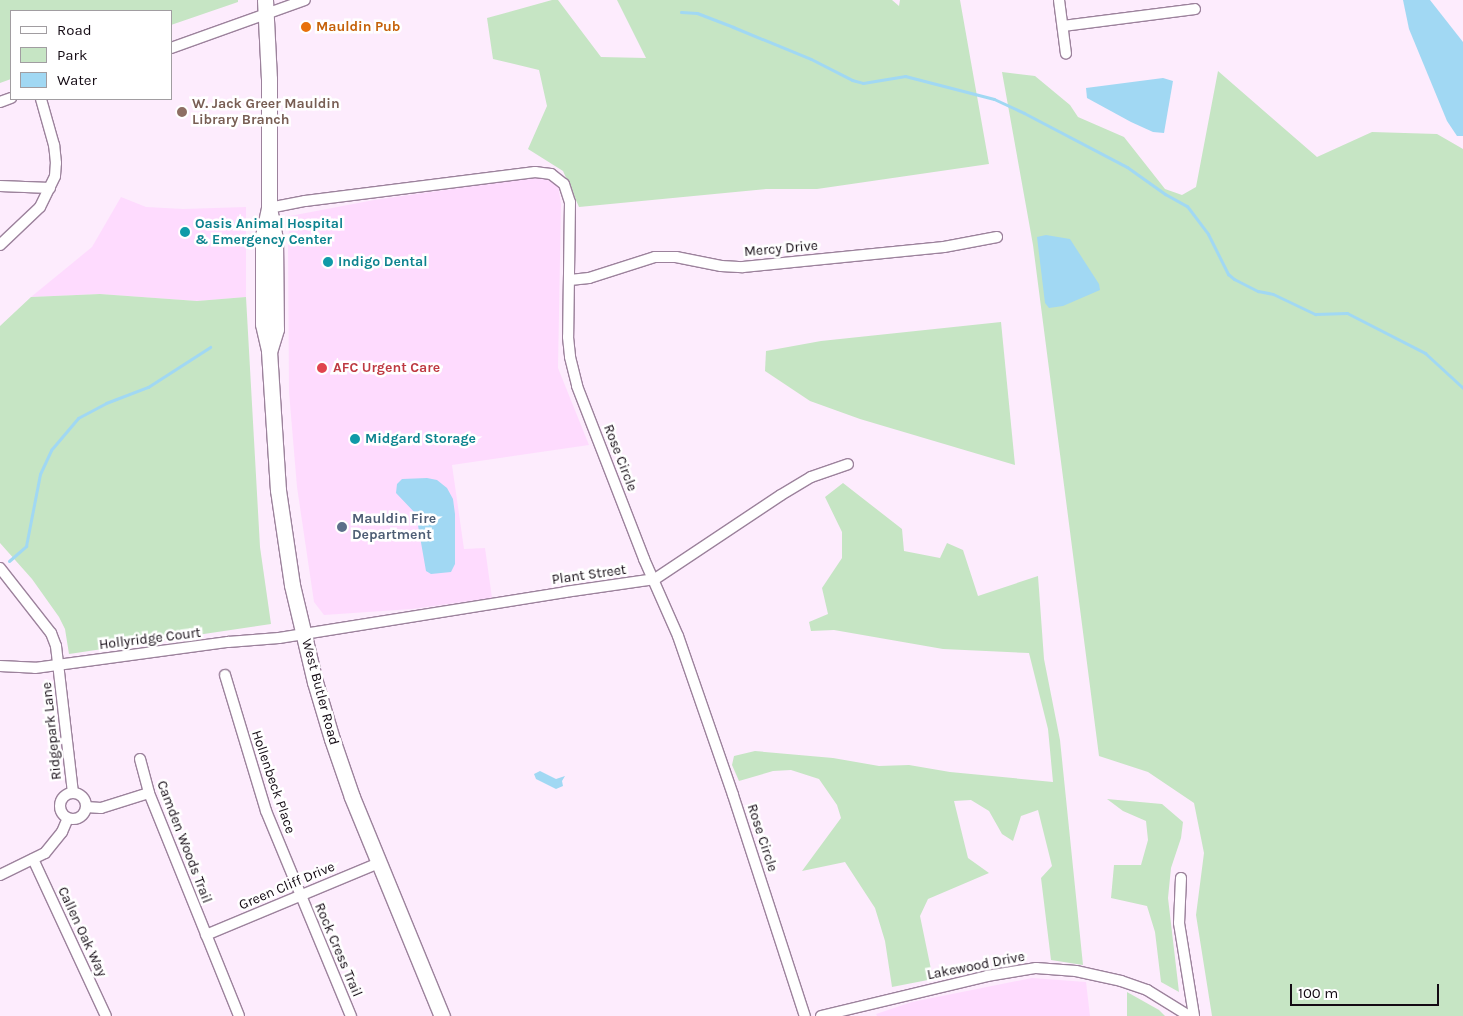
<!DOCTYPE html>
<html>
<head>
<meta charset="utf-8">
<style>
  body { margin:0 }
  #map { position:relative; width:1463px; height:1016px; overflow:hidden; background:#fdecfd; font-family:Karla,sans-serif }
  div>[style] { position:absolute }
  [style*='--x'] { left:calc(var(--x)*1px); top:calc(var(--y)*1px); width:calc(var(--w)*1px); rotate:calc(var(--a)*1deg) }
  .built>* { inset:0; background:#fedbfe }
  .green>* { inset:0; background:#c6e5c4 }
  .water>* { inset:0; background:#a1d8f3 }
  .stream>* { height:3px; margin:-1.5px; padding:0 1.5px; transform-origin:1.5px; border-radius:1.5px; background:#a1d8f3 }
  .roads { filter:drop-shadow(1px 0 #9c829c) drop-shadow(-1px 0 #9c829c) drop-shadow(0 1px #9c829c) drop-shadow(0 -1px #9c829c) }
  .minor>* { height:10px; margin:-5px; padding:0 5px; transform-origin:5px; border-radius:5px; background:#fff }
  .minor>.ring { margin:-5px; padding:0; box-sizing:content-box; background:none; border:10px solid #fff; border-radius:50% }
  .primary>* { height:15px; margin:-7.5px; padding:0 7.5px; transform-origin:7.5px; border-radius:7.5px; background:#fff }
  .dots>* { width:14px; height:14px; translate:-50% -50%; box-sizing:border-box; border:2px solid #fff; border-radius:50% }
  span { translate:-50% -50%; white-space:nowrap; text-align:center; line-height:1.15; -webkit-text-stroke:5px #fff; paint-order:stroke }
  .food-label { font-size:14px; color:#c56008; font-weight:700 }
  .left { translate:0 -50%; text-align:left }
  .education-label { font-size:14px; color:#785e54; font-weight:700 }
  .culture-label { font-size:14px; color:#0d838f; font-weight:700 }
  .street-label { font-size:14px; color:#130a13 }
  .health-label { font-size:14px; color:#be3a42; font-weight:700 }
  .service-label { font-size:14px; color:#4e5e75; font-weight:700 }
  .legend { position:absolute; left:10px; top:10px; width:162px; height:90px; box-sizing:border-box; background:#fff; border:1px solid #a19da1; margin:0; padding:6px 9px; list-style:none; font-size:15px; color:#130a13 }
  .legend li { display:flex; align-items:center; gap:10px; height:25px }
  .legend b { width:25px; border:1px solid #a19da1 }
  .scale { position:absolute; left:1290px; top:984px; width:149px; height:22px; box-sizing:border-box; border:2px solid #130a13; border-top:0; padding-left:6px; font-size:15px; line-height:18px; white-space:nowrap; color:#130a13; -webkit-text-stroke:4px #fff; paint-order:stroke }
</style>
</head>
<body>
<div id="map">
  <div class="built">
    <i style="clip-path:polygon(543px 176px,558px 185px,561px 204px,558px 368px,589px 445px,452px 465px,464px 549px,485px 548px,492px 598px,412px 609px,324px 615px,314px 602px,297px 487px,289px 392px,288px 242px,290px 216px,374px 200px)"></i>
    <i style="clip-path:polygon(121px 197px,146px 207px,183px 209px,246px 207px,246px 297px,197px 301px,100px 294px,31px 297px,92px 247px)"></i>
    <i style="clip-path:polygon(1032px 978px,1086px 982px,1090px 1016px,877px 1016px,876px 1014px,912px 1002px)"></i>
  </div>
  <div class="green">
    <i style="clip-path:polygon(0 0,238px 0,238px 2px,171px 25px,171px 11px,11px 11px,11px 79px,0 83px)"></i>
    <i style="clip-path:polygon(552px 0,558px 0,601px 57px,646px 58px,617px 0,892px 0,899px 6px,900px 0,960px 0,989px 164px,817px 189px,766px 189px,579px 207px,563px 171px,528px 149px,547px 106px,539px 70px,493px 59px,487px 18px)"></i>
    <i style="clip-path:polygon(1218px 71px,1317px 157px,1372px 132px,1437px 134px,1463px 149px,1463px 1016px,1212px 1016px,1196px 915px,1204px 853px,1194px 803px,1148px 772px,1099px 756px,1033px 245px,1002px 72px,1035px 76px,1070px 105px,1078px 117px,1124px 137px,1165px 189px,1182px 195px,1196px 187px)"></i>
    <i style="clip-path:polygon(100px 294px,197px 301px,246px 297px,260px 547px,271px 624px,69px 654px,65px 629px,59px 617px,32px 579px,0 543px,0 326px,31px 297px)"></i>
    <i style="clip-path:polygon(1001px 322px,1015px 465px,860px 419px,810px 401px,765px 371px,766px 351px,821px 341px)"></i>
    <i style="clip-path:polygon(843px 483px,902px 529px,904px 551px,940px 558px,947px 543px,963px 550px,978px 596px,1038px 576px,1044px 659px,1060px 740px,1083px 965px,1051px 960px,1041px 878px,1052px 866px,1038px 810px,1021px 816px,1013px 841px,1002px 834px,989px 811px,971px 800px,954px 801px,968px 858px,989px 873px,928px 899px,920px 916px,933px 979px,892px 987px,885px 941px,875px 908px,845px 862px,802px 871px,841px 818px,837px 805px,819px 779px,791px 770px,773px 771px,739px 781px,732px 765px,734px 756px,755px 751px,833px 758px,879px 766px,909px 765px,950px 772px,1053px 782px,1048px 729px,1029px 653px,943px 649px,834px 630px,811px 631px,809px 622px,828px 614px,822px 588px,842px 558px,842px 532px,825px 497px)"></i>
    <i style="clip-path:polygon(1107px 799px,1162px 804px,1183px 822px,1181px 838px,1171px 868px,1168px 898px,1179px 992px,1161px 982px,1155px 932px,1147px 906px,1111px 898px,1114px 865px,1141px 865px,1148px 840px,1146px 821px,1123px 811px)"></i>
    <i style="clip-path:polygon(1127px 992px,1159px 1010px,1165px 1016px,1127px 1016px)"></i>
  </div>
  <div class="water">
    <i style="clip-path:polygon(1403px 0,1430px 0,1463px 42px,1463px 136px,1457px 136px,1447px 121px,1409px 29px)"></i>
    <i style="clip-path:polygon(1163px 78px,1173px 81px,1164px 133px,1153px 132px,1131px 122px,1087px 98px,1086px 88px)"></i>
    <i style="clip-path:polygon(1046px 235px,1070px 239px,1099px 284px,1100px 290px,1063px 306px,1049px 308px,1045px 303px,1037px 237px)"></i>
    <i style="clip-path:polygon(427px 478px,437px 480px,447px 488px,453px 499px,455px 514px,455px 564px,451px 572px,431px 574px,426px 571px,416px 514px,396px 493px,397px 484px,402px 479px)"></i>
    <i style="clip-path:polygon(540px 771px,556px 779px,565px 776px,562px 781px,563px 786px,556px 789px,536px 779px,534px 774px)"></i>
  </div>
  <div class="stream">
    <i style="--x:681;--y:12;--w:16;--a:4"></i>
    <i style="--x:697;--y:13;--w:39;--a:21"></i>
    <i style="--x:733;--y:27;--w:84;--a:22.3"></i>
    <i style="--x:811;--y:59;--w:46;--a:27.1"></i>
    <i style="--x:852;--y:80;--w:11;--a:15"></i>
    <i style="--x:863;--y:83;--w:43;--a:-9.5"></i>
    <i style="--x:905;--y:76;--w:92;--a:14.5"></i>
    <i style="--x:994;--y:99;--w:33;--a:25"></i>
    <i style="--x:1024;--y:113;--w:116;--a:27.7"></i>
    <i style="--x:1127;--y:167;--w:47;--a:35.4"></i>
    <i style="--x:1165;--y:194;--w:25;--a:29"></i>
    <i style="--x:1187;--y:206;--w:35;--a:53"></i>
    <i style="--x:1208;--y:234;--w:45;--a:63.4"></i>
    <i style="--x:1228;--y:274;--w:8;--a:40"></i>
    <i style="--x:1234;--y:279;--w:27;--a:27"></i>
    <i style="--x:1258;--y:291;--w:15;--a:11"></i>
    <i style="--x:1273;--y:294;--w:47;--a:25.5"></i>
    <i style="--x:1315;--y:314;--w:32;--a:-2"></i>
    <i style="--x:1347;--y:313;--w:88;--a:27.1"></i>
    <i style="--x:1425;--y:353;--w:52;--a:42.6"></i>
    <i style="--x:9;--y:561;--w:23;--a:-41"></i>
    <i style="--x:26;--y:546;--w:73;--a:-79"></i>
    <i style="--x:40;--y:474;--w:26;--a:-65"></i>
    <i style="--x:51;--y:450;--w:42;--a:-49.8"></i>
    <i style="--x:78;--y:418;--w:32;--a:-28"></i>
    <i style="--x:106;--y:403;--w:45;--a:-20.9"></i>
    <i style="--x:148;--y:387;--w:74;--a:-32.8"></i>
  </div>
  <div class="roads">
    <div class="minor">
      <i style="--x:1059;--y:0;--w:54;--a:82.6"></i>
      <i style="--x:1063;--y:26;--w:133;--a:-7.3"></i>
      <i style="--x:171;--y:48;--w:142;--a:-19.7"></i>
      <i style="--x:0;--y:102;--w:12;--a:-20"></i>
      <i style="--x:0;--y:186;--w:50;--a:2.3"></i>
      <i style="--x:269;--y:208;--w:37;--a:-11"></i>
      <i style="--x:305;--y:201;--w:232;--a:-7.2"></i>
      <i style="--x:535;--y:172;--w:16;--a:7"></i>
      <i style="--x:551;--y:174;--w:16;--a:38"></i>
      <i style="--x:564;--y:184;--w:19;--a:72"></i>
      <i style="--x:570;--y:202;--w:135;--a:90.8"></i>
      <i style="--x:568;--y:337;--w:20;--a:84"></i>
      <i style="--x:570;--y:357;--w:30;--a:76"></i>
      <i style="--x:577;--y:386;--w:186;--a:68.8"></i>
      <i style="--x:644;--y:559;--w:84;--a:66.2"></i>
      <i style="--x:678;--y:636;--w:168;--a:70.9"></i>
      <i style="--x:733;--y:795;--w:232;--a:72"></i>
      <i style="--x:0;--y:245;--w:55;--a:-43.5"></i>
      <i style="--x:40;--y:207;--w:34;--a:-64"></i>
      <i style="--x:55;--y:176;--w:13;--a:-86"></i>
      <i style="--x:56;--y:163;--w:18;--a:-96"></i>
      <i style="--x:54;--y:145;--w:48;--a:-105.8"></i>
      <i style="--x:570;--y:280;--w:19;--a:-6"></i>
      <i style="--x:589;--y:278;--w:69;--a:-17.7"></i>
      <i style="--x:655;--y:257;--w:21;--a:0"></i>
      <i style="--x:676;--y:257;--w:46;--a:11.3"></i>
      <i style="--x:721;--y:266;--w:22;--a:3"></i>
      <i style="--x:743;--y:267;--w:202;--a:-5.7"></i>
      <i style="--x:944;--y:247;--w:54;--a:-10.7"></i>
      <i style="--x:0;--y:568;--w:83;--a:51.9"></i>
      <i style="--x:51;--y:633;--w:14;--a:69"></i>
      <i style="--x:56;--y:646;--w:148;--a:83.4"></i>
      <i style="--x:0;--y:666;--w:35;--a:3"></i>
      <i style="--x:35;--y:668;--w:195;--a:-7.7"></i>
      <i style="--x:228;--y:642;--w:51;--a:-4.5"></i>
      <i style="--x:279;--y:638;--w:290;--a:-9.1"></i>
      <i style="--x:565;--y:592;--w:91;--a:-8.2"></i>
      <i style="--x:655;--y:579;--w:151;--a:-33.7"></i>
      <i style="--x:781;--y:495;--w:35;--a:-31"></i>
      <i style="--x:811;--y:477;--w:39;--a:-19"></i>
      <i style="--x:225;--y:675;--w:142;--a:73.2"></i>
      <i style="--x:266;--y:811;--w:222;--a:67.5"></i>
      <i style="--x:140;--y:759;--w:35;--a:75"></i>
      <i style="--x:149;--y:793;--w:240;--a:68"></i>
      <i class="ring" style="left:60px;top:793px;width:16px;height:16px"></i>
      <i style="--x:86;--y:807;--w:15;--a:4"></i>
      <i style="--x:101;--y:808;--w:50;--a:-17.4"></i>
      <i style="--x:33;--y:859;--w:173;--a:65.1"></i>
      <i style="--x:0;--y:875;--w:50;--a:-26.1"></i>
      <i style="--x:45;--y:853;--w:27;--a:-51"></i>
      <i style="--x:62;--y:832;--w:15;--a:-67"></i>
      <i style="--x:1181;--y:878;--w:45;--a:92.5"></i>
      <i style="--x:1179;--y:923;--w:94;--a:80.8"></i>
      <i style="--x:206;--y:935;--w:187;--a:-22.6"></i>
      <i style="--x:821;--y:1016;--w:171;--a:-13.5"></i>
      <i style="--x:987;--y:976;--w:50;--a:-9.3"></i>
      <i style="--x:1036;--y:968;--w:40;--a:4.3"></i>
      <i style="--x:1076;--y:971;--w:46;--a:12.5"></i>
      <i style="--x:1121;--y:981;--w:28;--a:19"></i>
      <i style="--x:1147;--y:990;--w:49;--a:31.8"></i>
    </div>
    <div class="primary">
      <i style="--x:265;--y:0;--w:79;--a:87.1"></i>
      <i style="--x:269;--y:79;--w:129;--a:90"></i>
      <i style="--x:269;--y:208;--w:32;--a:79"></i>
      <i style="--x:275;--y:239;--w:90;--a:89.4"></i>
      <i style="--x:276;--y:329;--w:21;--a:107"></i>
      <i style="--x:269;--y:208;--w:29;--a:102"></i>
      <i style="--x:263;--y:236;--w:88;--a:90"></i>
      <i style="--x:263;--y:324;--w:28;--a:77"></i>
      <i style="--x:269;--y:351;--w:139;--a:86.3"></i>
      <i style="--x:278;--y:490;--w:96;--a:81.6"></i>
      <i style="--x:292;--y:585;--w:100;--a:76.7"></i>
      <i style="--x:315;--y:682;--w:59;--a:73.4"></i>
      <i style="--x:332;--y:739;--w:61;--a:71"></i>
      <i style="--x:352;--y:797;--w:237;--a:67.7"></i>
    </div>
  </div>
  <div class="dots">
    <i style="left:306px;top:27px;background:#e8710a"></i>
    <i style="left:182px;top:112px;background:#8d6e63"></i>
    <i style="left:185px;top:232px;background:#0f9aa8"></i>
    <i style="left:328px;top:262px;background:#0f9aa8"></i>
    <i style="left:322px;top:368px;background:#e0444e"></i>
    <i style="left:355px;top:439px;background:#0f9aa8"></i>
    <i style="left:342px;top:527px;background:#5c6f8a"></i>
  </div>
  <div class="food-label">
    <span class="left" style="left:316px;top:27px">Mauldin Pub</span>
  </div>
  <div class="education-label">
    <span class="left" style="left:192px;top:112px">W. Jack Greer Mauldin<br>Library Branch</span>
  </div>
  <div class="culture-label">
    <span class="left" style="left:195px;top:232px">Oasis Animal Hospital<br>&amp; Emergency Center</span>
    <span class="left" style="left:338px;top:262px">Indigo Dental</span>
    <span class="left" style="left:365px;top:439px">Midgard Storage</span>
  </div>
  <div class="street-label">
    <span style="left:781px;top:249px;rotate:-5deg">Mercy Drive</span>
    <span style="left:620px;top:458px;rotate:69deg">Rose Circle</span>
    <span style="left:589px;top:575px;rotate:-8deg">Plant Street</span>
    <span style="left:150px;top:639px;rotate:-7deg">Hollyridge Court</span>
    <span style="left:320px;top:692px;rotate:75deg">West Butler Road</span>
    <span style="left:52px;top:731px;rotate:-96deg">Ridgepark Lane</span>
    <span style="left:273px;top:782px;rotate:71deg">Hollenbeck Place</span>
    <span style="left:762px;top:838px;rotate:72deg">Rose Circle</span>
    <span style="left:184px;top:842px;rotate:69deg">Camden Woods Trail</span>
    <span style="left:287px;top:886px;rotate:-23deg">Green Cliff Drive</span>
    <span style="left:82px;top:932px;rotate:65deg">Callen Oak Way</span>
    <span style="left:338px;top:950px;rotate:67deg">Rock Cress Trail</span>
    <span style="left:976px;top:966px;rotate:-11deg">Lakewood Drive</span>
  </div>
  <div class="health-label">
    <span class="left" style="left:333px;top:368px">AFC Urgent Care</span>
  </div>
  <div class="service-label">
    <span class="left" style="left:352px;top:527px">Mauldin Fire<br>Department</span>
  </div>
  <ul class="legend">
  <li><b style="height:6px;background:#fff"></b>Road</li>
  <li><b style="height:14px;background:#c6e5c4"></b>Park</li>
  <li><b style="height:14px;background:#a1d8f3"></b>Water</li>
  </ul>
  <div class="scale">100 m</div>
</div>
</body>
</html>
